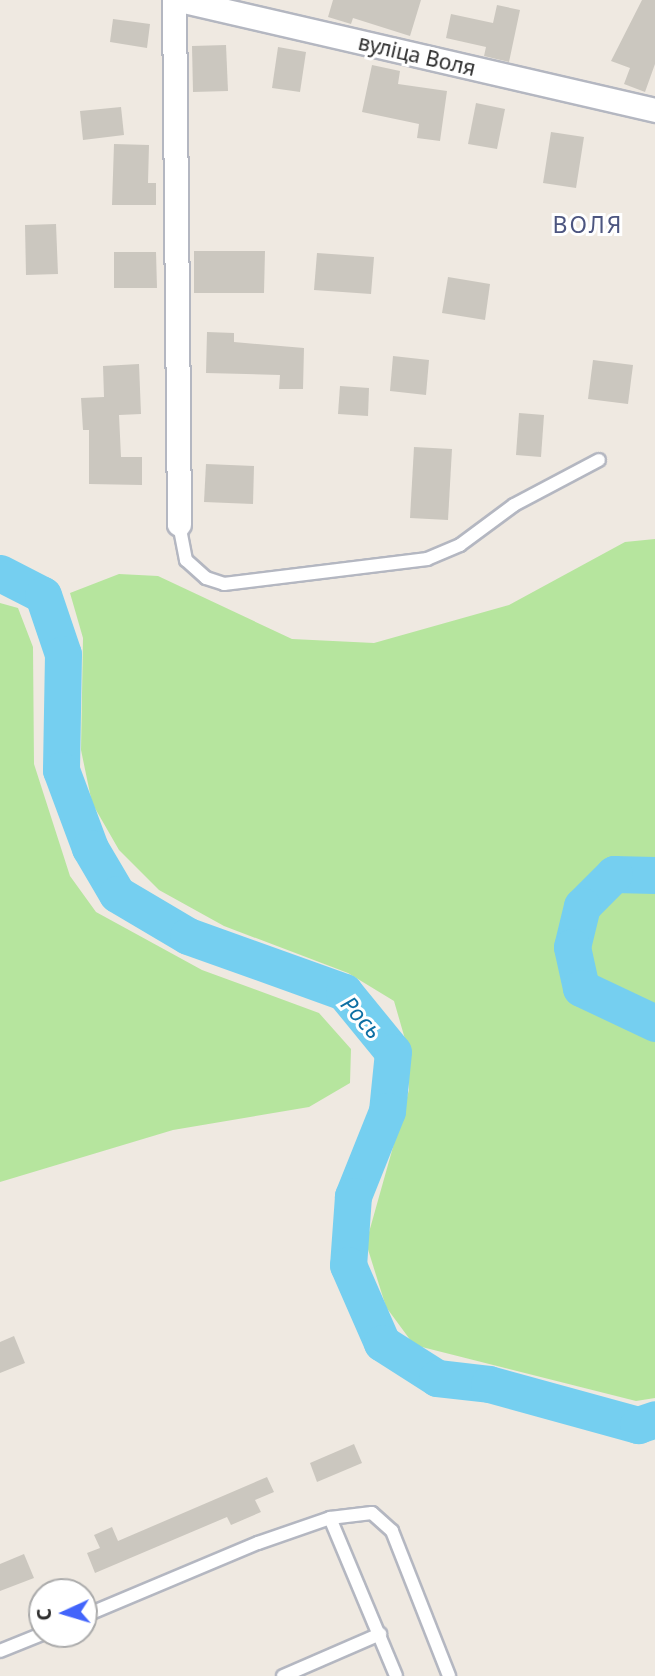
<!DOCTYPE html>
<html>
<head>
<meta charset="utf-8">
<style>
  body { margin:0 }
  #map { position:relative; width:655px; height:1676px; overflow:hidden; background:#efe9e1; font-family:"Noto Sans",sans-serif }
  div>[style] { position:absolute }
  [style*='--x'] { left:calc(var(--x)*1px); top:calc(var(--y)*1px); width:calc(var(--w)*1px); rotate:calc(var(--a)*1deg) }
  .green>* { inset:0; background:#b6e59e }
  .river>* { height:37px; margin:-18.5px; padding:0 18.5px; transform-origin:18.5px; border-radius:18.5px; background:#75cff0 }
  .building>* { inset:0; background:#cbc7bf }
  .roads { filter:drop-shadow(2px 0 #b4b7c1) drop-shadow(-2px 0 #b4b7c1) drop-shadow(0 2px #b4b7c1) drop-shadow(0 -2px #b4b7c1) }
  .service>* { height:12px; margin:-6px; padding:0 6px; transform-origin:6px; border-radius:6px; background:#fff }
  .minor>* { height:23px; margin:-11.5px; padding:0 11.5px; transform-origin:11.5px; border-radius:11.5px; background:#fff }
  span { translate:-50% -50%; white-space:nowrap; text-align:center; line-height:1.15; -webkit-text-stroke:6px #fff; paint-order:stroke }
  .street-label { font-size:21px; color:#2e2e2e }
  .neighbourhood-label { font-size:23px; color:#4d5680; letter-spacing:2px }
  .water-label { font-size:23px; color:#0d6fa3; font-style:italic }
  .north { position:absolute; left:28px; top:1578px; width:70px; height:70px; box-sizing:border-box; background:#fff; border:2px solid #ababab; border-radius:50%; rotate:266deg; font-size:19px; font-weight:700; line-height:28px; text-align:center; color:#2e2e2e }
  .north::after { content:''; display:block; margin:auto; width:24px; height:32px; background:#4264fb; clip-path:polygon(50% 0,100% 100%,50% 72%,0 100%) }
</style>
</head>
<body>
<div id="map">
  <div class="green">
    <i style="clip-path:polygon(655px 539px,655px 1398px,636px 1401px,414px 1345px,386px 1307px,366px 1243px,409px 1090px,407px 1046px,394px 1001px,348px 973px,224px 926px,159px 890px,119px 850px,92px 803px,81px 750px,83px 638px,70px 593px,119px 574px,158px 576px,292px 639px,374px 643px,509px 605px,625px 542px)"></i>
    <i style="clip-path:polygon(0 603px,18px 608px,33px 647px,34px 764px,70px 876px,96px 912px,202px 970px,319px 1013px,351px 1049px,350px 1083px,309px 1107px,173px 1130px,0 1182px)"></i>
  </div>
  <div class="river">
    <i style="--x:0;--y:573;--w:48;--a:27.1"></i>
    <i style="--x:43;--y:595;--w:62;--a:71.3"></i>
    <i style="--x:63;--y:654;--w:116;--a:91"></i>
    <i style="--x:61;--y:770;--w:83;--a:69.6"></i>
    <i style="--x:90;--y:848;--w:53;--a:59.6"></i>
    <i style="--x:117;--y:894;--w:82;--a:30.6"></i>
    <i style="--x:188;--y:936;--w:166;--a:19.7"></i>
    <i style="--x:344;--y:992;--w:77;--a:50.8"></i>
    <i style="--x:393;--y:1052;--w:59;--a:95.8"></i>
    <i style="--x:387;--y:1111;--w:92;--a:111.8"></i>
    <i style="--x:353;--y:1196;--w:69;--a:94.1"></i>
    <i style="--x:348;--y:1265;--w:85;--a:66.4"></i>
    <i style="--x:382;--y:1343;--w:65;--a:32.5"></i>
    <i style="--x:437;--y:1378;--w:52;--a:6.6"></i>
    <i style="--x:489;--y:1384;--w:155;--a:15.4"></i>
    <i style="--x:638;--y:1425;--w:18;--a:-19"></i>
    <i style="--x:655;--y:875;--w:41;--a:-178.6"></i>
    <i style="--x:614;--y:874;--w:45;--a:135"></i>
    <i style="--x:582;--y:906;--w:42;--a:103.7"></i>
    <i style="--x:572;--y:947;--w:42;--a:77.6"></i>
    <i style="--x:581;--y:988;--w:82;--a:25.3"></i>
  </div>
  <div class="building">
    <i style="clip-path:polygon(333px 0,421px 0,410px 36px,353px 18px,351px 24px,328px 17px)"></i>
    <i style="clip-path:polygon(642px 0,655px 0,655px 64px,645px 92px,624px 84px,630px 68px,611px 61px)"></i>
    <i style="clip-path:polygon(497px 5px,520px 10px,509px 62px,484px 56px,486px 47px,446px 38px,451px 14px,493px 23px)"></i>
    <i style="clip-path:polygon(113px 19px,150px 24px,147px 48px,110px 42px)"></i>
    <i style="clip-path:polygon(226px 45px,228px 91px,193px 92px,192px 46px)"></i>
    <i style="clip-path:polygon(278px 47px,306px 52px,300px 92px,272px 88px)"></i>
    <i style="clip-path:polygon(372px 65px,400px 71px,398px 84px,447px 91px,440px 141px,417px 138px,419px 124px,362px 112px)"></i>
    <i style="clip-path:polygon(476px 103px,505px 109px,497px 149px,468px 144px)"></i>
    <i style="clip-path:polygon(121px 107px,124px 135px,83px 140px,80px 111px)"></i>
    <i style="clip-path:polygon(551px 132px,584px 137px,576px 188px,543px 183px)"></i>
    <i style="clip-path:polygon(114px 144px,149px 145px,148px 183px,156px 183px,156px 205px,112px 205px)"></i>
    <i style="clip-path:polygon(56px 224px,58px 274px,26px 275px,25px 225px)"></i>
    <i style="clip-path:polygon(194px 251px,265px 251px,264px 293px,194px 293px)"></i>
    <i style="clip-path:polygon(114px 252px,156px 252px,157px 288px,114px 288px)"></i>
    <i style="clip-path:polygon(317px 253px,374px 257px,371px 294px,314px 290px)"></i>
    <i style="clip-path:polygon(448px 277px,490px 284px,485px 320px,442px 313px)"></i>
    <i style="clip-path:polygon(207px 332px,234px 333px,234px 342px,304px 348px,303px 389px,279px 389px,280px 375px,206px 373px)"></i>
    <i style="clip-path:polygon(393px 356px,429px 360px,426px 395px,390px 391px)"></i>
    <i style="clip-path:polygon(593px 360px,633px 365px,628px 404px,588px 399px)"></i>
    <i style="clip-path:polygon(139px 364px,141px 414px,119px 415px,121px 457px,142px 457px,142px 485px,89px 484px,89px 430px,83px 430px,81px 398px,104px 397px,103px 366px)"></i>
    <i style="clip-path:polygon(340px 386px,369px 388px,368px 416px,338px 414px)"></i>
    <i style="clip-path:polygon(519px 413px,544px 415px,541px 457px,516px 455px)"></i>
    <i style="clip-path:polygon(414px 447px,452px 449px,448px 520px,410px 518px)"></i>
    <i style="clip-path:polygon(206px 464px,254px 466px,253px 504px,204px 502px)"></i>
    <i style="clip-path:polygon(14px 1336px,25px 1363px,0 1373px,0 1342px)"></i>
    <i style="clip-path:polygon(354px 1444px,362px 1463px,317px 1482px,310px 1463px)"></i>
    <i style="clip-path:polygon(267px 1477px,274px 1492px,255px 1500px,261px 1512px,231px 1525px,227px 1517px,95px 1573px,87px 1553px,100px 1548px,94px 1535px,112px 1527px,118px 1541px)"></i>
    <i style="clip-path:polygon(24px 1554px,34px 1578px,0 1591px,0 1564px)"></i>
  </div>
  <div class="roads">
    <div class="service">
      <i style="--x:179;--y:524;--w:37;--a:79"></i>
      <i style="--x:186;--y:560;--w:27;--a:42"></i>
      <i style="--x:206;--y:578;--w:19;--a:18"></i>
      <i style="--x:224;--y:584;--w:205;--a:-7"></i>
      <i style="--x:427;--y:559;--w:36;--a:-23"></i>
      <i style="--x:460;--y:545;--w:67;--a:-36.5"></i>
      <i style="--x:514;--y:505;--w:96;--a:-27.9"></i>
      <i style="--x:330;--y:1518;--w:171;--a:67.3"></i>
      <i style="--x:84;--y:1616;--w:189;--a:-22.8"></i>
      <i style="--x:258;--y:1543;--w:76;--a:-19.1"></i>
      <i style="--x:330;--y:1518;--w:42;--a:-6.8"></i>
      <i style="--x:372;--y:1513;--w:27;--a:42"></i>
      <i style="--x:392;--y:1531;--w:156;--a:68.5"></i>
      <i style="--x:0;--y:1651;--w:45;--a:-22"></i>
      <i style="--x:283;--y:1676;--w:106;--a:-23.4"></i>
    </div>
    <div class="minor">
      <i style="--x:174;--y:0;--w:524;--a:89.45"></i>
      <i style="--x:179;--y:0;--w:489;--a:13"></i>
    </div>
  </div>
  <div class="street-label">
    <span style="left:417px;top:55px;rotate:13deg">вуліца Воля</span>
  </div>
  <div class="neighbourhood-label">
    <span style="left:588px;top:224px">ВОЛЯ</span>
  </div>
  <div class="water-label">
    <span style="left:362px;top:1017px;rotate:48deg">Рось</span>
  </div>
  <div class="north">С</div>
</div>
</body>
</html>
